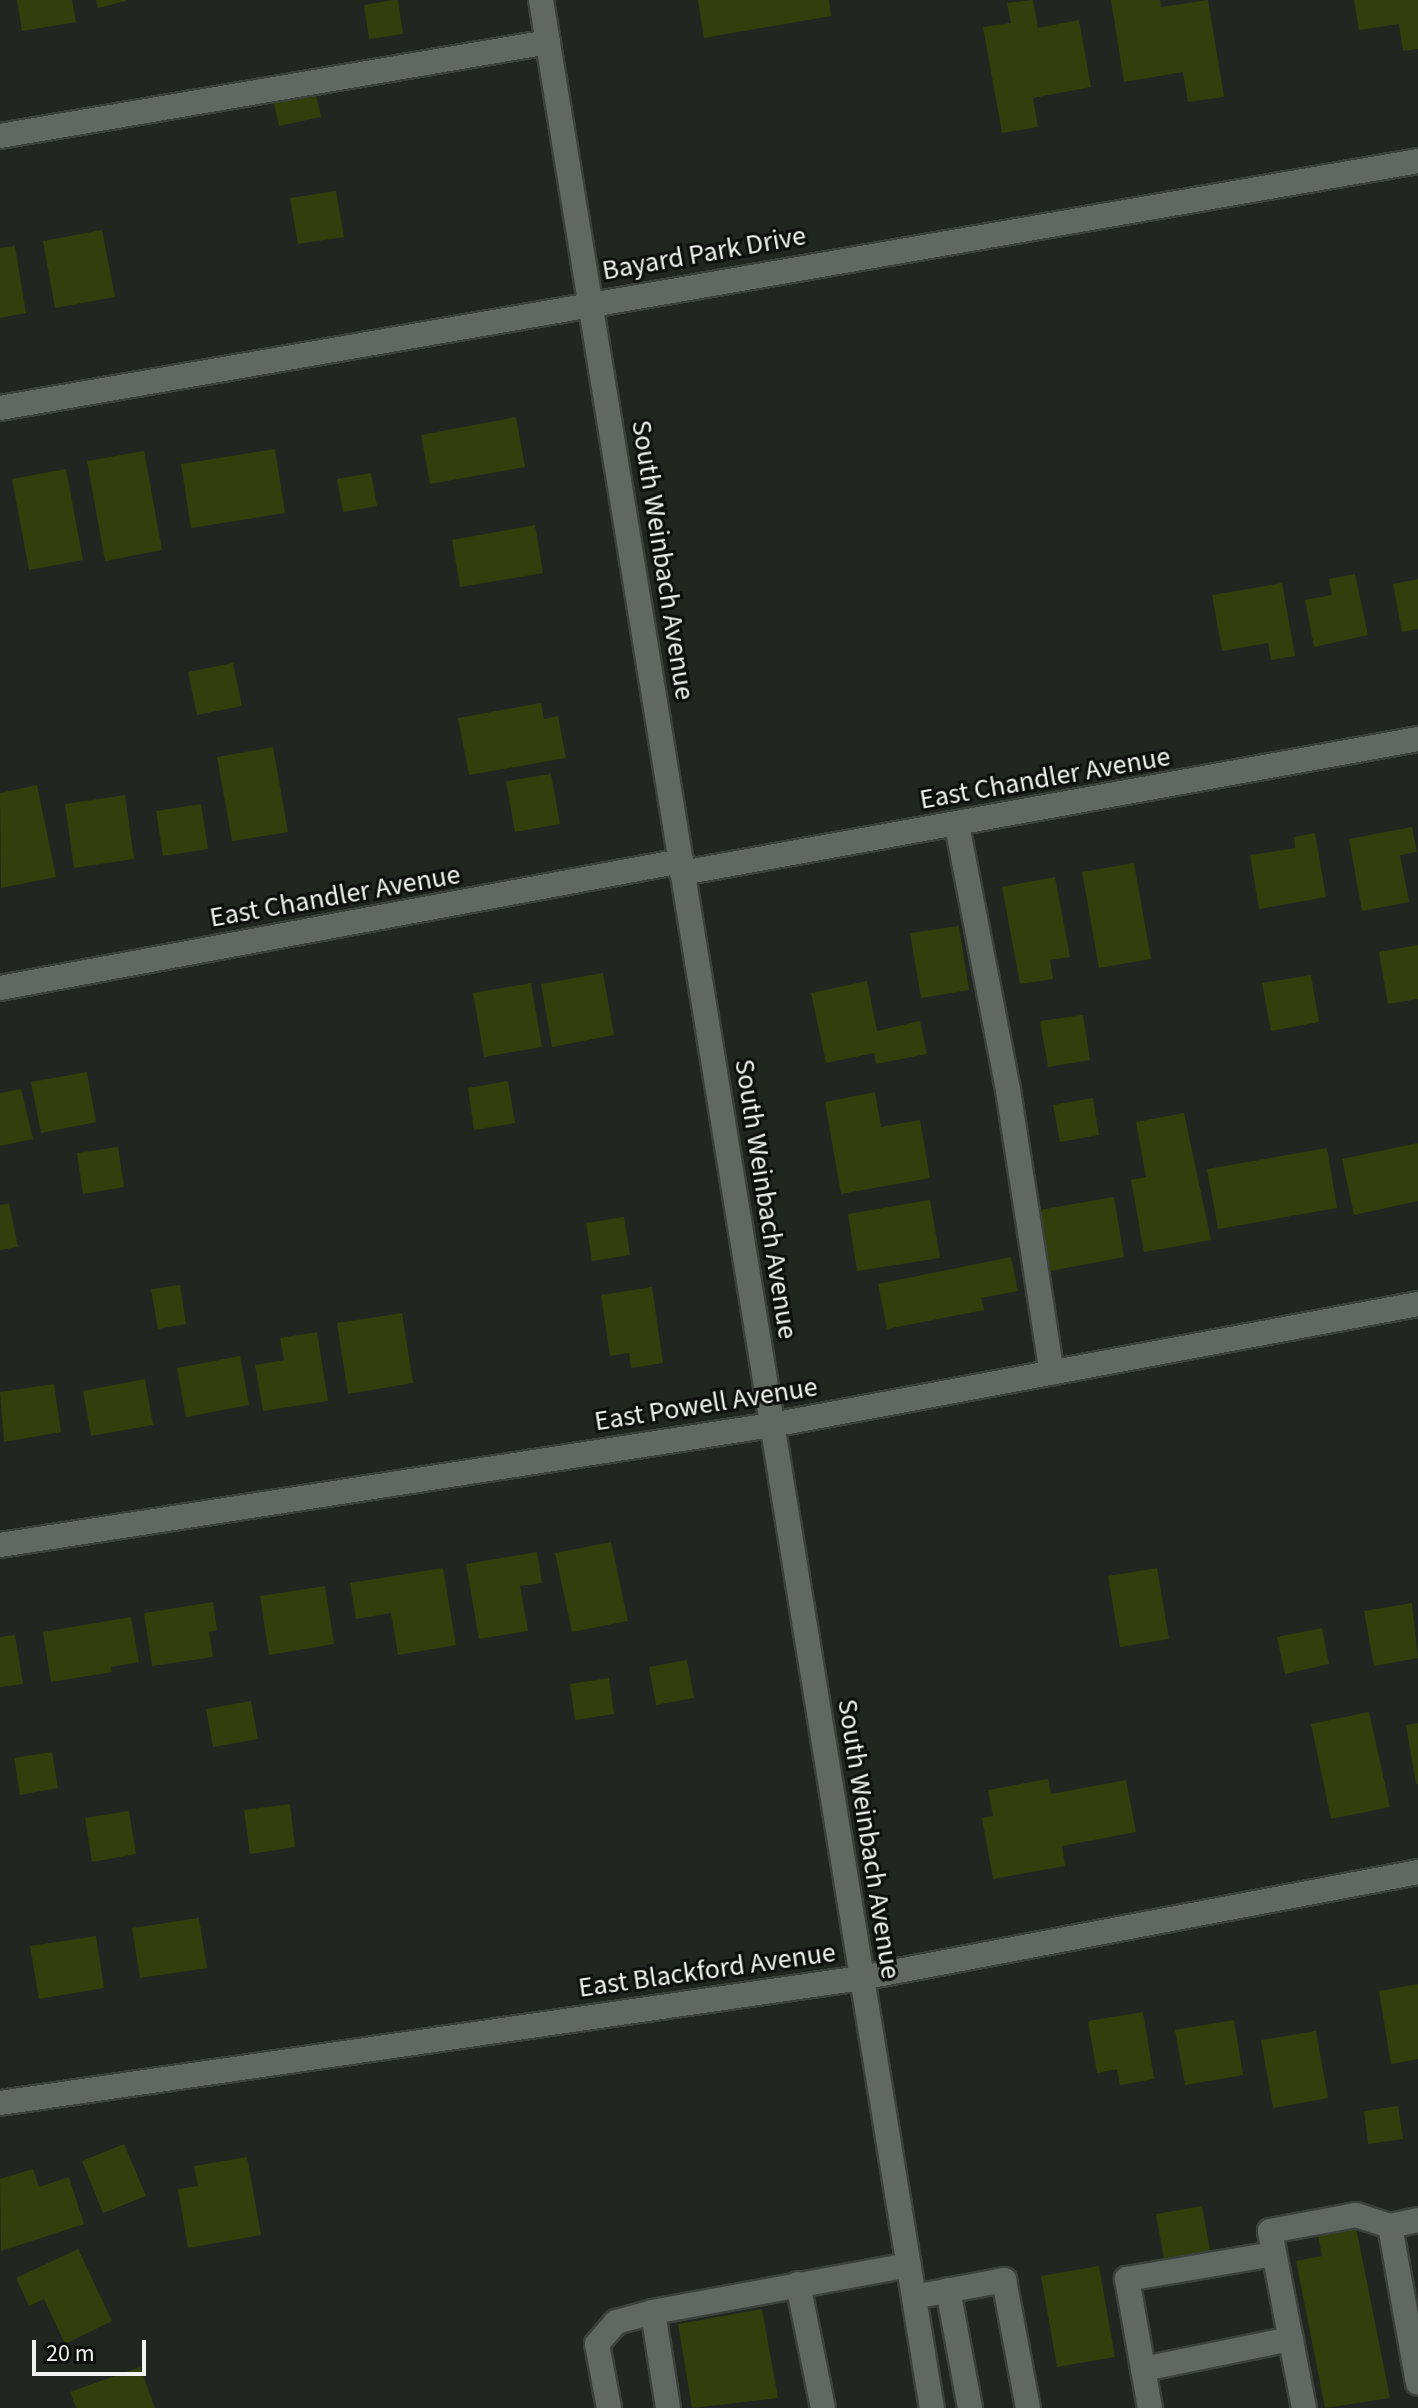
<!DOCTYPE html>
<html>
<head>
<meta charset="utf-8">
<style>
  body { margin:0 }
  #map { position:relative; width:1418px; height:2408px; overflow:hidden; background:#212621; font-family:"Source Sans 3",sans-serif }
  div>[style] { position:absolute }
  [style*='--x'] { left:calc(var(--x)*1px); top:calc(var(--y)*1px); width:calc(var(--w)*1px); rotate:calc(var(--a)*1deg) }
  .building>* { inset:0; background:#323e0b }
  .roads { filter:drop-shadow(2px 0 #3d413c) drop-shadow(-2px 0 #3d413c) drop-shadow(0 2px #3d413c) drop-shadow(0 -2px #3d413c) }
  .minor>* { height:24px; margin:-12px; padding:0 12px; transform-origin:12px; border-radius:12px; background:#616761 }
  span { translate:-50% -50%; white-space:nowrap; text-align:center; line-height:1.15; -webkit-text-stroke:6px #0c0f0c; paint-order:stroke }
  .street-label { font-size:28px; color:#f0f3ef }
  .scale { position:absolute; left:32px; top:2340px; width:114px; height:36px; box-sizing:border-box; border:4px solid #f0f3ef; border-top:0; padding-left:10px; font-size:24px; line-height:28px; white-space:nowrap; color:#f0f3ef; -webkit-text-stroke:6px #0c0f0c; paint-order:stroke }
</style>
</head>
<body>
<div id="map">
  <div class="building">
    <i style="clip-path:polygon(17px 0,72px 0,76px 22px,22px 31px)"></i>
    <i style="clip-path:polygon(96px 0,126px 0,126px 1px,98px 8px)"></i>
    <i style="clip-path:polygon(393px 0,398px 0,403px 34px,369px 39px,364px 5px)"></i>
    <i style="clip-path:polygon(698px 0,829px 0,831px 16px,704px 38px)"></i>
    <i style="clip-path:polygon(1033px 0,1038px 28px,1079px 20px,1091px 87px,1033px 98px,1038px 127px,1002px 133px,983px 27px,1011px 23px,1007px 3px)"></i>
    <i style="clip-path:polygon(1111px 0,1160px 0,1161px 7px,1208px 0,1224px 97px,1188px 102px,1183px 72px,1124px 82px)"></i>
    <i style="clip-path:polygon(1354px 0,1418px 0,1418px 49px,1403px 51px,1399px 24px,1359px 30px)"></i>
    <i style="clip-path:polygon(314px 85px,321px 117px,279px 126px,272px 95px)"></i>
    <i style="clip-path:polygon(336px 191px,344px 237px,298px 244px,290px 198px)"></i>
    <i style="clip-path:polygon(102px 230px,115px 297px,55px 308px,43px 241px)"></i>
    <i style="clip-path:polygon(15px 246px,26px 313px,0 318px,0 248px)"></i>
    <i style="clip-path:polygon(516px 417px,525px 467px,430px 484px,421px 435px)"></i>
    <i style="clip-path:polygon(275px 449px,285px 513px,191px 528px,181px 464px)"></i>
    <i style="clip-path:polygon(144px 451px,162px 550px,105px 561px,87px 461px)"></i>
    <i style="clip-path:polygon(66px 469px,83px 560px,29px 570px,12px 479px)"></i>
    <i style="clip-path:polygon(371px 473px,377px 506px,343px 512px,337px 479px)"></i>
    <i style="clip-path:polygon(535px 525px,543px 573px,460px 587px,452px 540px)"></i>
    <i style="clip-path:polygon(1355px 574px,1368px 635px,1314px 647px,1305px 600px,1332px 595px,1329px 579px)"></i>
    <i style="clip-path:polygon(1418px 579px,1418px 629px,1402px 632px,1393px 584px)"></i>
    <i style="clip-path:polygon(1282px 583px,1295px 656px,1271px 660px,1268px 643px,1222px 651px,1212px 595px)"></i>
    <i style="clip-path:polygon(233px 663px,242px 706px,197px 715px,188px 672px)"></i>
    <i style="clip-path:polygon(541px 703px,544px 719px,558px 716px,566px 758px,469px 775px,458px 718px)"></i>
    <i style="clip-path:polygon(273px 747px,288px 832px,232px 841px,217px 757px)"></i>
    <i style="clip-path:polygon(551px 774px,560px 824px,515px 832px,506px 781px)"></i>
    <i style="clip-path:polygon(37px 785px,56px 877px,1px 888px,0 793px)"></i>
    <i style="clip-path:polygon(125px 795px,134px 859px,74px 868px,65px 804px)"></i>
    <i style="clip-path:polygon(201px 804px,208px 849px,163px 856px,156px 811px)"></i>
    <i style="clip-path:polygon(1412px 827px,1417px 852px,1400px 855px,1409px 902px,1362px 911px,1349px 839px)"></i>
    <i style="clip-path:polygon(1315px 833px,1326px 897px,1259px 909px,1250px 855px,1295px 848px,1294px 837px)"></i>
    <i style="clip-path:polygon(1134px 863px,1151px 959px,1099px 968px,1082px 872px)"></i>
    <i style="clip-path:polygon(1055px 877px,1070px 957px,1050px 960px,1053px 979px,1020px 984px,1002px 887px)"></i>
    <i style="clip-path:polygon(959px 926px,969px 990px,921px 998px,910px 933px)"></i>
    <i style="clip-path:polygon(1418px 945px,1418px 999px,1388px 1004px,1379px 952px)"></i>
    <i style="clip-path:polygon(603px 973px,614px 1035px,552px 1047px,541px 984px)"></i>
    <i style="clip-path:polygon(1311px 975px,1319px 1022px,1271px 1031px,1262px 983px)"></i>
    <i style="clip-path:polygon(867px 981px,877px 1031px,920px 1021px,927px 1054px,876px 1064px,874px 1053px,826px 1063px,811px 993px)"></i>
    <i style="clip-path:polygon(531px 983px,542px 1047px,484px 1057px,473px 993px)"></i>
    <i style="clip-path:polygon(1083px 1015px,1090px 1060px,1048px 1067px,1040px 1021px)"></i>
    <i style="clip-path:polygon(87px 1072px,96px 1122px,41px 1133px,31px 1082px)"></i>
    <i style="clip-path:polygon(508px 1081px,515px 1123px,474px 1130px,468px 1088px)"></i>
    <i style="clip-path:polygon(21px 1089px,33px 1139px,0 1146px,0 1093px)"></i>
    <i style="clip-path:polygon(875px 1092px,881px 1127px,920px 1120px,930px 1178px,841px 1194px,825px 1102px)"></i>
    <i style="clip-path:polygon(1093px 1098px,1099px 1135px,1060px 1142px,1053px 1105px)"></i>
    <i style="clip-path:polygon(1184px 1113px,1211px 1240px,1144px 1252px,1131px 1180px,1146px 1177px,1136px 1122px)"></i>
    <i style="clip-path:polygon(1418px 1143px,1418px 1201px,1354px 1215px,1342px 1159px)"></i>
    <i style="clip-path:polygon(118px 1147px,124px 1187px,83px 1194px,77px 1153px)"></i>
    <i style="clip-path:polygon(1327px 1148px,1337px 1208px,1218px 1229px,1207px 1169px)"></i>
    <i style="clip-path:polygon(1114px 1197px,1124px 1257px,1050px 1271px,1039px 1210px)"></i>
    <i style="clip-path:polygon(930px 1200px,940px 1258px,857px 1271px,848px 1214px)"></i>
    <i style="clip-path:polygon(9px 1203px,18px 1247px,0 1250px,0 1205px)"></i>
    <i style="clip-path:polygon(624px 1217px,630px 1255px,592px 1261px,586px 1223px)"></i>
    <i style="clip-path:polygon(1011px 1257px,1018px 1291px,981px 1298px,984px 1310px,887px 1329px,878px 1284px)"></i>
    <i style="clip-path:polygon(180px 1285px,186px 1324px,158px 1329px,151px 1289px)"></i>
    <i style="clip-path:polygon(652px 1287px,663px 1363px,631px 1368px,629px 1353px,610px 1356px,601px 1295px)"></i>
    <i style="clip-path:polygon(402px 1313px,413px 1383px,348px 1394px,337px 1323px)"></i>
    <i style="clip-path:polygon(317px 1332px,328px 1401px,263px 1411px,255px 1365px,284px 1360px,280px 1338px)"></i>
    <i style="clip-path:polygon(240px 1356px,249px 1405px,186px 1417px,177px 1368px)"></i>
    <i style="clip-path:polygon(145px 1379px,153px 1425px,91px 1436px,83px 1391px)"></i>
    <i style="clip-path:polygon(54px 1384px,61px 1432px,4px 1442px,0 1392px)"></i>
    <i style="clip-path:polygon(611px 1542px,628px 1621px,572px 1632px,555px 1553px)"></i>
    <i style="clip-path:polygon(537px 1552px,542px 1583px,520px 1586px,528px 1631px,479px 1639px,466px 1564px)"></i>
    <i style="clip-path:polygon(443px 1568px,456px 1645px,398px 1655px,391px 1613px,356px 1619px,350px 1583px)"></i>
    <i style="clip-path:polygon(1157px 1568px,1169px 1639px,1120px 1647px,1108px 1576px)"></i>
    <i style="clip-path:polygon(325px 1586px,334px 1644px,269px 1655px,260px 1596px)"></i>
    <i style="clip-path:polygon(213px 1602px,217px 1630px,209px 1632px,213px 1657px,152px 1666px,144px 1613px)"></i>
    <i style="clip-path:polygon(1412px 1603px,1418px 1658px,1374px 1666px,1364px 1611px)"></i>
    <i style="clip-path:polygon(131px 1617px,139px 1662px,111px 1667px,112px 1672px,51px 1682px,43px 1632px)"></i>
    <i style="clip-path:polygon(1322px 1628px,1329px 1664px,1285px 1674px,1277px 1637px)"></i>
    <i style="clip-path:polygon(15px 1635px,23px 1684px,0 1687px,0 1637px)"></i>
    <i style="clip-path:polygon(687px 1660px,694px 1698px,656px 1705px,649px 1667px)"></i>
    <i style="clip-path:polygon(609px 1678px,614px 1714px,575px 1720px,570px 1684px)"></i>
    <i style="clip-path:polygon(251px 1701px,258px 1739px,213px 1747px,206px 1709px)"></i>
    <i style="clip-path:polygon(1369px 1712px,1390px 1807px,1331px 1819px,1311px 1724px)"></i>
    <i style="clip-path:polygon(1418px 1723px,1418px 1784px,1416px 1784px,1406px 1725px)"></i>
    <i style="clip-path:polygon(52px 1752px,58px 1788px,20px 1795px,14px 1758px)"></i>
    <i style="clip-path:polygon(1048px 1779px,1051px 1794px,1126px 1780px,1136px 1832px,1062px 1846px,1065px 1866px,993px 1879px,982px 1818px,993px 1816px,988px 1790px)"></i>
    <i style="clip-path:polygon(290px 1804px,295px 1847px,250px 1854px,244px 1810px)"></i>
    <i style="clip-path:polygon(129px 1811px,136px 1854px,92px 1862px,85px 1818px)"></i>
    <i style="clip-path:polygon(199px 1918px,207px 1968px,140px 1978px,132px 1928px)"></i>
    <i style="clip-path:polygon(96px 1936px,104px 1988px,39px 1999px,30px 1946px)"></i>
    <i style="clip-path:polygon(1418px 1984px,1418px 2059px,1391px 2064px,1379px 1991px)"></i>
    <i style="clip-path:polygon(1143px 2012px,1154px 2079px,1120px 2085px,1117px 2069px,1097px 2073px,1088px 2021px)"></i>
    <i style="clip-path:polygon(1234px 2020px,1243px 2075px,1185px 2085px,1175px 2030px)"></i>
    <i style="clip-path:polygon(1316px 2031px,1328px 2098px,1273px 2108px,1261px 2040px)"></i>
    <i style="clip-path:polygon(1398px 2106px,1403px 2139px,1368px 2144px,1364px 2111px)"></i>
    <i style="clip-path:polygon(124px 2144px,146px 2196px,103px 2213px,82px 2161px)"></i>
    <i style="clip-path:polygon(247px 2157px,261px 2235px,188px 2248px,178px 2189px,198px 2186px,194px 2166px)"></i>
    <i style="clip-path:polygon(33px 2169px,39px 2187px,69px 2177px,84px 2224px,1px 2251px,0 2179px)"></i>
    <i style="clip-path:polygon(1202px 2206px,1211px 2256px,1165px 2265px,1156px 2214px)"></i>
    <i style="clip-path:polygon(1356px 2227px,1390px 2398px,1325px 2408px,1296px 2261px,1322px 2256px,1318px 2235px)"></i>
    <i style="clip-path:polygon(78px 2249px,112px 2321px,65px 2344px,44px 2299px,29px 2306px,16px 2278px)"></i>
    <i style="clip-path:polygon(1099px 2266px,1115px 2357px,1057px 2367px,1041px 2276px)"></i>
    <i style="clip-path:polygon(762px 2309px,778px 2398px,692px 2408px,678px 2324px)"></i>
    <i style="clip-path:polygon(140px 2367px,155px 2408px,76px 2408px,70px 2392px)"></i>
  </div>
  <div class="roads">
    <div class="minor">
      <i style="--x:541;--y:0;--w:2440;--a:80.78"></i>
      <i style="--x:0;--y:136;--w:556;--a:-9.73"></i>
      <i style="--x:0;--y:408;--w:1439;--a:-9.88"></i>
      <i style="--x:957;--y:825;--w:270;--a:79.1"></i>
      <i style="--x:1008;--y:1090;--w:286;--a:81.2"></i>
      <i style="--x:682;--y:873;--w:748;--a:-10.32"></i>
      <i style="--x:0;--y:988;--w:693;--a:-10.56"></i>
      <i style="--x:0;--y:1545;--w:781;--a:-8.84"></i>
      <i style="--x:772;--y:1425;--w:657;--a:-10.61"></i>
      <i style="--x:0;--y:2103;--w:870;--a:-8.26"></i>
      <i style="--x:861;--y:1978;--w:567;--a:-10.77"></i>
      <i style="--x:1390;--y:2226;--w:159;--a:79.9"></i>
      <i style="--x:798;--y:2284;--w:126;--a:78.6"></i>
      <i style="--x:948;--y:2290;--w:120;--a:79.4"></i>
      <i style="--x:914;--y:2297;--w:92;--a:-10.7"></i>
      <i style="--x:1004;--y:2280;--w:130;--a:79.4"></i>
      <i style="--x:1143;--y:2369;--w:151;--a:-11.5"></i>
      <i style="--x:609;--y:2408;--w:65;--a:-100.6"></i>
      <i style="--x:597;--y:2344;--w:29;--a:-49"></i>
      <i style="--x:616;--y:2322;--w:38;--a:-15"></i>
      <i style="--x:668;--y:2408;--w:97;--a:-98.9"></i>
      <i style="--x:653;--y:2312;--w:260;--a:-10.4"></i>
      <i style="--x:1150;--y:2408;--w:131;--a:-100.1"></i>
      <i style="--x:1127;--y:2279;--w:149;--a:-9.7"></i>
      <i style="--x:1304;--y:2408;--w:180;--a:-100.9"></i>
      <i style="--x:1270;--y:2231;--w:87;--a:-10.5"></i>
      <i style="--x:1356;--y:2215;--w:36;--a:18"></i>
      <i style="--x:1390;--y:2226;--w:29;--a:-12"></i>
    </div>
  </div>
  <div class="street-label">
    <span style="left:704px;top:253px;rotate:-10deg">Bayard Park Drive</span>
    <span style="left:663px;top:560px;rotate:81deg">South Weinbach Avenue</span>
    <span style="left:1045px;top:778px;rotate:-10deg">East Chandler Avenue</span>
    <span style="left:335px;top:896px;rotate:-10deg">East Chandler Avenue</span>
    <span style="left:766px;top:1199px;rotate:81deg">South Weinbach Avenue</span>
    <span style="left:706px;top:1404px;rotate:-9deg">East Powell Avenue</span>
    <span style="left:869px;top:1839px;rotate:81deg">South Weinbach Avenue</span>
    <span style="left:707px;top:1970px;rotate:-8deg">East Blackford Avenue</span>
  </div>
  <div class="scale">20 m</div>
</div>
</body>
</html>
